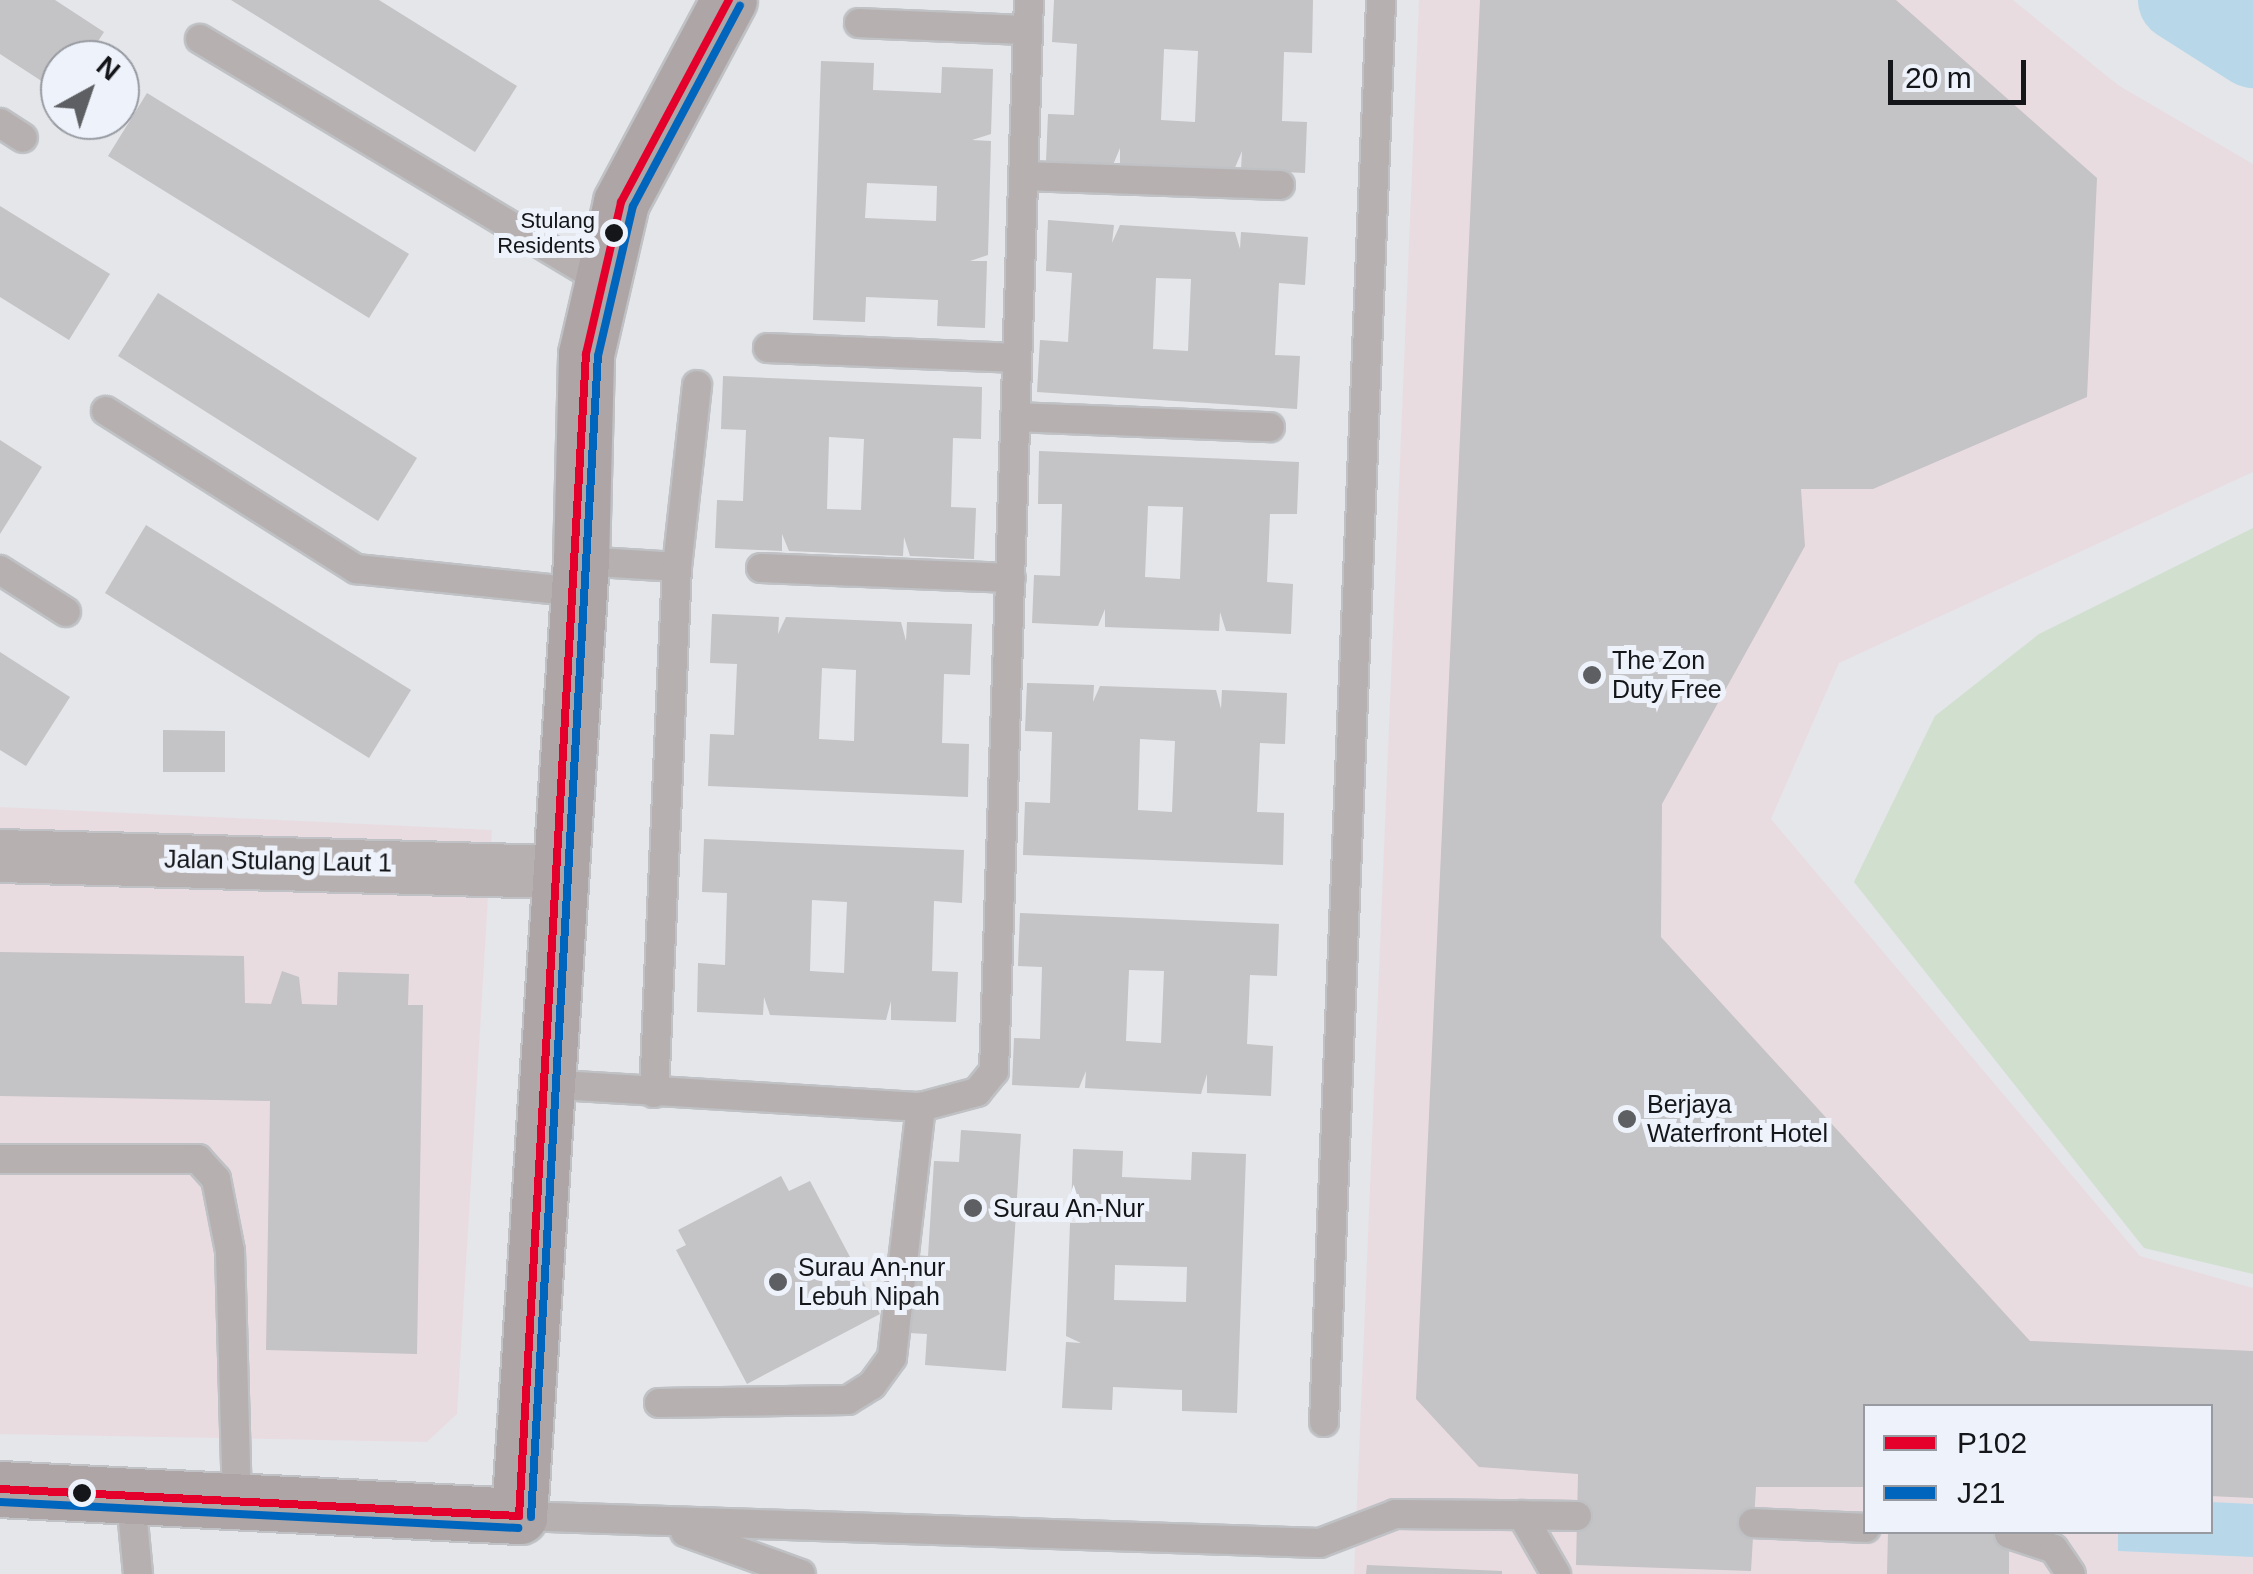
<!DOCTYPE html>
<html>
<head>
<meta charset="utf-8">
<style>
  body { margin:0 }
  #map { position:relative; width:2253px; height:1574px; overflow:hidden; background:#e4e6ea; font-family:Helvetica,sans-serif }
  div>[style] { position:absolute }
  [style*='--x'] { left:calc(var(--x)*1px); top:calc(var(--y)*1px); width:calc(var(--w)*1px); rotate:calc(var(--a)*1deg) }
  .commercial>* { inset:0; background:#e9dce1 }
  .green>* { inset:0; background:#d1dfcf }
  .water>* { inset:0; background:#b8d8e9 }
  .river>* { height:82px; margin:-41px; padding:0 41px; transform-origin:41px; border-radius:41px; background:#b8d8e9 }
  .building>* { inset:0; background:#c4c3c5 }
  .roads { filter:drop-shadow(2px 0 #bfc1c4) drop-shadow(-2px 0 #bfc1c4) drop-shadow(0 2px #bfc1c4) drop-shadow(0 -2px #bfc1c4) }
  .lane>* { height:28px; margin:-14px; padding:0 14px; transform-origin:14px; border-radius:14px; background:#b6b0b0 }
  .street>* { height:52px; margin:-26px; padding:0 26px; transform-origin:26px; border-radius:26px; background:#b6b0b0 }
  .secondary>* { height:55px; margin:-27.5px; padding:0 27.5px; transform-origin:27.5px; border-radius:27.5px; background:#ada5a6 }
  .bus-1>* { height:8px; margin:-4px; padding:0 4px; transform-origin:4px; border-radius:4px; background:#e4002b }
  .bus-2>* { height:8px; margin:-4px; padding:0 4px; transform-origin:4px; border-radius:4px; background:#0065bd }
  .dots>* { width:28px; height:28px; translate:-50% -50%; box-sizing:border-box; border:5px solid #eef2fb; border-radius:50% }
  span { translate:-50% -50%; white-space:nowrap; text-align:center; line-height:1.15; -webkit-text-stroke:10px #eef2fb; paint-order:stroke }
  .bus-label { font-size:22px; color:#141619 }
  .right { translate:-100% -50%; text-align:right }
  .poi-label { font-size:25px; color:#141619 }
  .left { translate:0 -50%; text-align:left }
  .street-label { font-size:25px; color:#141619 }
  .legend { position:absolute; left:1863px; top:1404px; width:350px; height:130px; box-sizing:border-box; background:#eef2fb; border:2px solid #979aa1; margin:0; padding:12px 18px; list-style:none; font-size:30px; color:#141619 }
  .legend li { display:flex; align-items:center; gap:20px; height:50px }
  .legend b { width:50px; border:2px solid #979aa1 }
  .north { position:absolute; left:40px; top:40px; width:100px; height:100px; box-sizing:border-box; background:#eef2fb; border:2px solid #979aa1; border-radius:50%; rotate:40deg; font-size:28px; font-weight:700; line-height:40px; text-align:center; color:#141619 }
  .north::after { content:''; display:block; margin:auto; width:35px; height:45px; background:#5d5f62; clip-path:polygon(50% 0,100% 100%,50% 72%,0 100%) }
  .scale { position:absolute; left:1888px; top:60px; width:138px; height:45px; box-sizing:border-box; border:5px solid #141619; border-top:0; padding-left:12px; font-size:30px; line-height:35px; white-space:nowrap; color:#141619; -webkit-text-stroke:8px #eef2fb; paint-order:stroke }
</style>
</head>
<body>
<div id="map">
  <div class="commercial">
    <i style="clip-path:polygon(evenodd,1419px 0,2013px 0,2118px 85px,2253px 164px,2253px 472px,1839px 663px,1771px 819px,2140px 1256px,2253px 1288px,2253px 1574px,1354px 1574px,1419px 0,1866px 1406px,2210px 1406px,2210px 1532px,1866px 1532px,1866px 1406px)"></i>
    <i style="clip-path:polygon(0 807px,492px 830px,457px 1414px,427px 1442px,0 1434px)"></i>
  </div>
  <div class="green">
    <i style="clip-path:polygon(2253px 528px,2253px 1274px,2144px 1248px,1854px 882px,1935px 716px,2039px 634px)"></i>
  </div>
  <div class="water">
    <i style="clip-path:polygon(2211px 1502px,2253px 1504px,2253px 1557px,2118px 1551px,2118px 1532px,2210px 1532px)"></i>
  </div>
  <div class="river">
    <i style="--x:2179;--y:0;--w:88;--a:32.4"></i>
  </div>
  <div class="building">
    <i style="clip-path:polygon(0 0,55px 0,104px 32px,86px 60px,60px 60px,60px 93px,0 54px)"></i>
    <i style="clip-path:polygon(231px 0,379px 0,517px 86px,475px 152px)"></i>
    <i style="clip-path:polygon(evenodd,1054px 0,1313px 0,1312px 53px,1284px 52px,1282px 121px,1307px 122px,1305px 173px,1241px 170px,1242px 151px,1234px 170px,1120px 165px,1120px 148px,1113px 165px,1046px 162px,1048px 114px,1074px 115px,1077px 44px,1052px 42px,1054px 0,1164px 49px,1198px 51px,1195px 122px,1161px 120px,1164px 49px)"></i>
    <i style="clip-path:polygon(1480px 0,1896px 0,2097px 178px,2087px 397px,1873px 489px,1801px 489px,1805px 546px,1662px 804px,1661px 937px,2030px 1341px,2253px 1351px,2253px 1498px,2210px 1496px,2210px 1406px,1866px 1406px,1866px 1487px,1756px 1487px,1751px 1571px,1576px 1565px,1578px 1474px,1479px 1467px,1416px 1399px)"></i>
    <i style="clip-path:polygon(evenodd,821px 61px,874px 63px,873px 90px,941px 93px,942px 67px,993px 69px,991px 134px,972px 140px,991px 141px,988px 255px,970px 261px,987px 261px,985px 328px,937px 326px,938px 300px,866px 297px,865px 322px,813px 320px,821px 61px,867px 183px,937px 186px,936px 221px,865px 218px,867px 183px)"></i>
    <i style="clip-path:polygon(147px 93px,409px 254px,369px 318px,108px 156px)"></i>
    <i style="clip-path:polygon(0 206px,110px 274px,69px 340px,0 297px)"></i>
    <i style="clip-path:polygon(evenodd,1048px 220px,1114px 225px,1112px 243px,1120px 225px,1235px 232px,1240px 249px,1241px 232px,1308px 237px,1305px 285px,1279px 283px,1275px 355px,1300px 356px,1297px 409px,1037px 392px,1040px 340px,1068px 342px,1072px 273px,1046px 271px,1048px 220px,1156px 278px,1191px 279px,1188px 351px,1153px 349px,1156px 278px)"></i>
    <i style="clip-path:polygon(158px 293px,417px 458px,378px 521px,118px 356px)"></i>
    <i style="clip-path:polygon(evenodd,723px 376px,982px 387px,981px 439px,953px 438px,951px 507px,976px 508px,974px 559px,910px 556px,904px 537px,903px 556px,789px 551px,782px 534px,782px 551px,715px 548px,717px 500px,743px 501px,746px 430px,721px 429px,723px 376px,829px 437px,864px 439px,861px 510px,827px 509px,829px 437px)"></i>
    <i style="clip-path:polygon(0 440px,42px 467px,0 534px)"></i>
    <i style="clip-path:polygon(evenodd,1039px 451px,1299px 462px,1297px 514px,1270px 514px,1267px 582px,1293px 584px,1291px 634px,1226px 631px,1220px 612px,1219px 631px,1105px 627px,1105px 609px,1098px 626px,1032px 623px,1034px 575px,1060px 576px,1062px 504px,1038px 504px,1039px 451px,1148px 506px,1183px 507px,1180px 579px,1145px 577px,1148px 506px)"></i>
    <i style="clip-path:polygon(146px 525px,411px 690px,369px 758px,105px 593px)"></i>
    <i style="clip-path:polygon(evenodd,712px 614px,779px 617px,778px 634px,786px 617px,901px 622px,906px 641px,907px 622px,972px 624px,970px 675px,944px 674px,942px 743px,969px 744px,968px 797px,708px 786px,710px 734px,734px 735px,737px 664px,710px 663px,712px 614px,822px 668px,856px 670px,854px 741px,819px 739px,822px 668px)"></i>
    <i style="clip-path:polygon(0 652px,70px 697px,26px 766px,0 750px)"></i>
    <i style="clip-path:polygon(evenodd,1027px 683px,1094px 685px,1093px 702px,1100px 686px,1216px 690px,1221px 709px,1222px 690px,1287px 693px,1285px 744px,1260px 743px,1257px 812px,1284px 813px,1283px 865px,1023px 855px,1025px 802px,1050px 803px,1052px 732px,1025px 731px,1027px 683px,1140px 739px,1175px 741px,1172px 812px,1138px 810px,1140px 739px)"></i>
    <i style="clip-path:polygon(163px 730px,225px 731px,225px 772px,163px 772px)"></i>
    <i style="clip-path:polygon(evenodd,704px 839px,964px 850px,962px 903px,934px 901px,932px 971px,958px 972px,956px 1022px,891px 1020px,891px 1001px,886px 1020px,770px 1015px,764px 997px,763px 1015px,697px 1012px,698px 963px,725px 965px,727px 893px,702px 892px,704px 839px,812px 900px,847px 902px,844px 973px,810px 971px,812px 900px)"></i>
    <i style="clip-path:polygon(evenodd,1020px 913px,1279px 924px,1277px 976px,1250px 975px,1247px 1044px,1273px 1046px,1271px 1096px,1207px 1093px,1207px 1074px,1201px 1094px,1085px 1088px,1086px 1071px,1079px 1088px,1012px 1085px,1014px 1038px,1040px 1039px,1042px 967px,1018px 966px,1020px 913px,1129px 970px,1164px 971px,1161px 1043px,1126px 1041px,1129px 970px)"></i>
    <i style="clip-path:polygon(0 952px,244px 956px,245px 1003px,271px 1004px,282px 971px,299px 977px,302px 1004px,337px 1005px,338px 972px,409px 974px,408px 1005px,423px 1005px,417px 1354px,266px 1350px,270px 1101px,0 1096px)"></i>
    <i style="clip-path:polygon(961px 1130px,1021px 1134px,1006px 1371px,925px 1365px,927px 1334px,909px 1333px,914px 1255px,928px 1256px,934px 1161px,959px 1162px)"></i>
    <i style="clip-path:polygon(evenodd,1073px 1149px,1123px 1151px,1122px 1177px,1191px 1180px,1192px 1152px,1246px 1154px,1237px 1413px,1182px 1411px,1182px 1390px,1113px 1387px,1112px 1410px,1062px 1408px,1066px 1342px,1081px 1343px,1066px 1336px,1070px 1223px,1089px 1223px,1090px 1214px,1071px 1213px,1073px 1149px,1115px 1265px,1187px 1267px,1186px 1302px,1114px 1300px,1115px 1265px)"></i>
    <i style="clip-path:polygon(781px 1176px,789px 1191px,810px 1181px,880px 1314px,747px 1384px,676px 1250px,686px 1245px,678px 1230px)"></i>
    <i style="clip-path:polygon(1888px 1532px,2009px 1532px,2009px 1574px,1887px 1574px)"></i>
    <i style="clip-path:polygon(1367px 1565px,1502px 1571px,1502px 1574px,1366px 1574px)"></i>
  </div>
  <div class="roads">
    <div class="lane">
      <i style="--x:859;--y:23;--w:169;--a:2.4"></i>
      <i style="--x:200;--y:39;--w:466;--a:31"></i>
      <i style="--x:0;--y:123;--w:27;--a:33"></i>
      <i style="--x:1024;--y:176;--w:256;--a:2"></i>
      <i style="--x:768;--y:348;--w:249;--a:2.3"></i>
      <i style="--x:106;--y:411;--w:296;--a:32.3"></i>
      <i style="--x:356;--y:569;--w:223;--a:5.9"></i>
      <i style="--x:1016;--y:417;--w:254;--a:2.3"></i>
      <i style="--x:581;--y:561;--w:96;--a:3.6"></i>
      <i style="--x:761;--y:568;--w:250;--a:2.3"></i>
      <i style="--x:0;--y:570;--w:78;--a:32.5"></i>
      <i style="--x:543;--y:1084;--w:379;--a:3.5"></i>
      <i style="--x:921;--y:1107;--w:58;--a:-15"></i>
      <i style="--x:977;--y:1092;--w:27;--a:-51"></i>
      <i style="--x:994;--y:1071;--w:1072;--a:-88.13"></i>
      <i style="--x:654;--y:1093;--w:527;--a:-87.5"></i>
      <i style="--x:677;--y:567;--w:183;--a:-83.7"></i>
      <i style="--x:0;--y:1159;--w:198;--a:0"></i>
      <i style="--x:198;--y:1159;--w:27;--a:48"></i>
      <i style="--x:216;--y:1179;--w:73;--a:79"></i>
      <i style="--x:230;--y:1251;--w:252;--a:88.4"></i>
      <i style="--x:659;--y:1403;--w:189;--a:-0.9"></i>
      <i style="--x:848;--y:1400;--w:28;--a:-32"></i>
      <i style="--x:872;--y:1385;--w:34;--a:-54"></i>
      <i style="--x:892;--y:1357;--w:252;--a:-83.4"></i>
      <i style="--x:1324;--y:1422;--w:1423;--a:-87.7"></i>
      <i style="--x:131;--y:1500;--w:74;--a:84.6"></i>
      <i style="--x:1522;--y:1515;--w:68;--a:60"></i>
      <i style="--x:519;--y:1516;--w:801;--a:1.93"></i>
      <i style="--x:1320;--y:1543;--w:80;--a:-21.1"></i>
      <i style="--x:1395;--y:1514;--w:182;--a:0.6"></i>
      <i style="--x:1753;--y:1523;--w:113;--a:2.5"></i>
      <i style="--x:685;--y:1532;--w:123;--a:19.9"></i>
      <i style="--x:2009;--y:1534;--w:47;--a:18.4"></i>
      <i style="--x:2054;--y:1549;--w:30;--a:56"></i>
    </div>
    <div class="street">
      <i style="--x:0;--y:856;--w:556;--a:1.65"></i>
    </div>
    <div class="secondary">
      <i style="--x:0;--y:1489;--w:520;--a:2.98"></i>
      <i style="--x:519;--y:1516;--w:957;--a:-86.29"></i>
      <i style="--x:581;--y:561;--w:207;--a:-88.6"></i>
      <i style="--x:586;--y:354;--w:156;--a:-77"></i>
      <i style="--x:621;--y:202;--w:229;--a:-61.9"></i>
    </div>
  </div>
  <div class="bus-1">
    <i style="--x:0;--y:1489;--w:520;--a:2.98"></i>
    <i style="--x:519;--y:1516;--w:1164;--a:-86.7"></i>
    <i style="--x:586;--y:354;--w:156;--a:-77"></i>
    <i style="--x:621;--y:202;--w:229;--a:-61.9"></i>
  </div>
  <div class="bus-2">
    <i style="--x:0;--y:1502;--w:519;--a:2.87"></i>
    <i style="--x:531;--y:1517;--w:1163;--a:-86.7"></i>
    <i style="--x:598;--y:356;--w:154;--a:-76.9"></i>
    <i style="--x:633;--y:206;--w:227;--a:-61.9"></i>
  </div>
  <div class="dots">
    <i style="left:614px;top:233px;background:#141619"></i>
    <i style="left:1592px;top:675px;background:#5d5f62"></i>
    <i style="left:1627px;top:1119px;background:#5d5f62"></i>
    <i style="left:973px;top:1208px;background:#5d5f62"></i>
    <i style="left:778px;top:1282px;background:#5d5f62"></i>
    <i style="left:82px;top:1493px;background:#141619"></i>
  </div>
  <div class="bus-label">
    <span class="right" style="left:595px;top:233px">Stulang<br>Residents</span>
  </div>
  <div class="poi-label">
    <span class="left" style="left:1612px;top:675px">The Zon<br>Duty Free</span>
    <span class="left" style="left:1647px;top:1119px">Berjaya<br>Waterfront Hotel</span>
    <span class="left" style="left:993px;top:1208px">Surau An-Nur</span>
    <span class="left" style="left:798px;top:1282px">Surau An-nur<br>Lebuh Nipah</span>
  </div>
  <div class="street-label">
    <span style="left:278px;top:861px;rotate:1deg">Jalan Stulang Laut 1</span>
  </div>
  <ul class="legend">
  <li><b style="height:12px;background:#e4002b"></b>P102</li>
  <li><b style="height:12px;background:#0065bd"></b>J21</li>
  </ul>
  <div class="north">N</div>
  <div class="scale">20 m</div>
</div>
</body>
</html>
